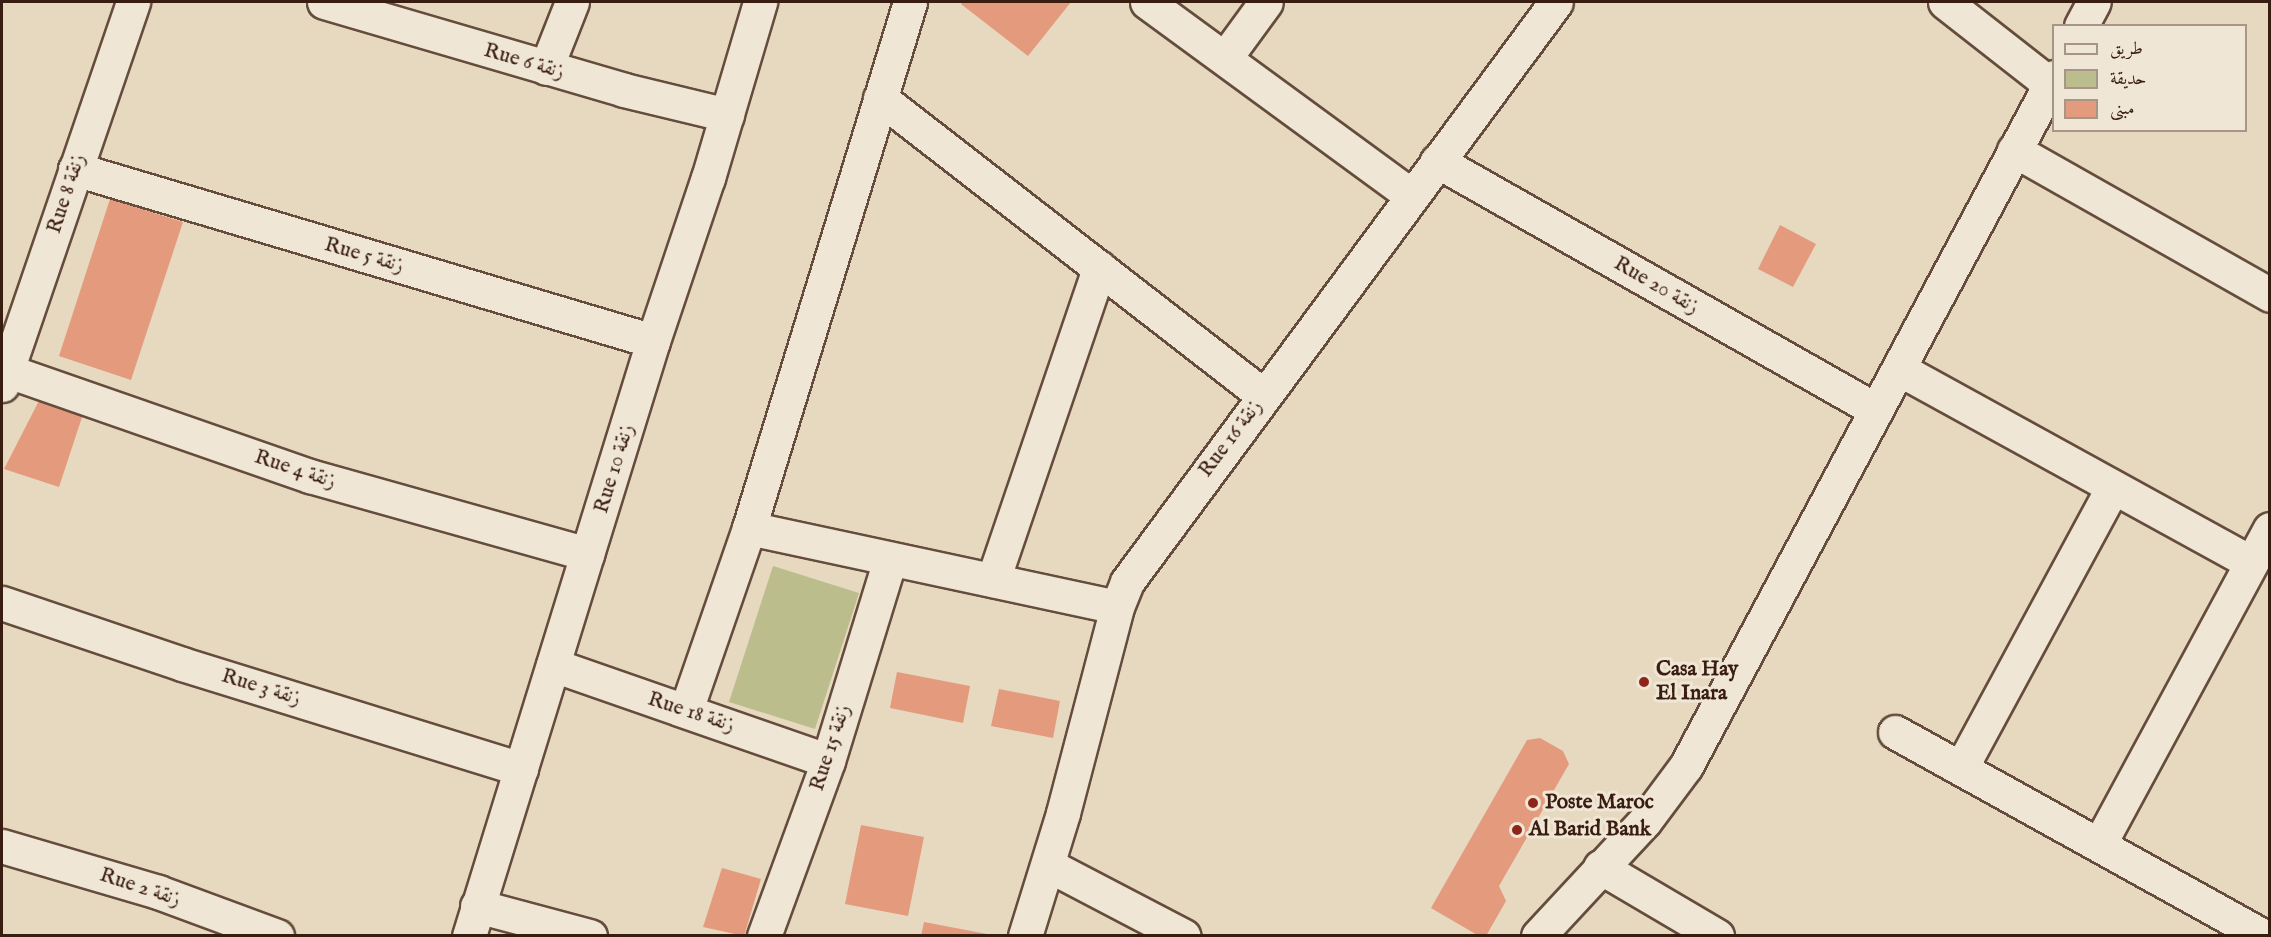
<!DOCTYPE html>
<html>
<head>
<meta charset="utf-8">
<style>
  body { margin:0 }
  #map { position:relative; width:2271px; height:937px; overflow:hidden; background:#e6d9bf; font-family:"IM FELL English",Amiri,serif }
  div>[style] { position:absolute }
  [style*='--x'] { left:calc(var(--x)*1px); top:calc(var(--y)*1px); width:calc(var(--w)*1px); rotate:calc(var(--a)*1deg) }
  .green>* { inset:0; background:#bcbd8d }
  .building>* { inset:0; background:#e49a7d }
  .roads { filter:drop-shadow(2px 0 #654c3c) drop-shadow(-2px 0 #654c3c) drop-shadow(0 2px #654c3c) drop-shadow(0 -2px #654c3c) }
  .minor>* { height:33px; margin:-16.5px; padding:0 16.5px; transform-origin:16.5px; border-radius:16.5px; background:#efe6d5 }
  .dots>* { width:16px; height:16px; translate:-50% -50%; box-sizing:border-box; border:3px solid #efe6d5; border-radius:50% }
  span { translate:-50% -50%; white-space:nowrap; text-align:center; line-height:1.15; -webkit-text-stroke:6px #efe6d5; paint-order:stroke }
  .street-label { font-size:21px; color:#3a1d11 }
  .poi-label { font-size:21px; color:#3a1d11; font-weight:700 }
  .left { translate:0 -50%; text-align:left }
  .frame { position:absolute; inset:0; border:3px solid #3a1d11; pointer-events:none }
  .legend { position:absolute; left:2052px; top:24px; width:195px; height:108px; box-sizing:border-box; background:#efe6d5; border:2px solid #a79687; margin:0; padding:8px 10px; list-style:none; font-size:18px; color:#3a1d11 }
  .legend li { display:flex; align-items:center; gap:12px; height:30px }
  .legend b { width:30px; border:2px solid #a79687 }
</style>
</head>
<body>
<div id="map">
  <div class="green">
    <i style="clip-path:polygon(773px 566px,859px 593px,815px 729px,729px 702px)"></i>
  </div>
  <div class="building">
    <i style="clip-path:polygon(963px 2px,1071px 2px,1028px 56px,961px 4px)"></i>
    <i style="clip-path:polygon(110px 199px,183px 222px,131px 380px,59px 356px)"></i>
    <i style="clip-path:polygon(1780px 225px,1816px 244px,1793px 287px,1758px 269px)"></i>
    <i style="clip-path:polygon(44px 391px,86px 405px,59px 487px,4px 469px)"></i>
    <i style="clip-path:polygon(897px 672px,970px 686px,963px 723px,890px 708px)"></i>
    <i style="clip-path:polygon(999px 689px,1060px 701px,1053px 738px,991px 726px)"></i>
    <i style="clip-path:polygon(1540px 738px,1563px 751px,1569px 764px,1499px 886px,1506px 901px,1486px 936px,1479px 936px,1431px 908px,1527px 740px)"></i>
    <i style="clip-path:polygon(861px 825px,924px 837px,908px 916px,845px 904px)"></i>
    <i style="clip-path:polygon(722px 868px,761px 879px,744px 936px,703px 927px)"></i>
    <i style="clip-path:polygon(924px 922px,987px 934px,987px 936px,921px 936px)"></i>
  </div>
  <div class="roads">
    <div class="minor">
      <i style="--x:324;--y:2;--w:313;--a:16.3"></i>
      <i style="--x:624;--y:90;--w:106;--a:13.6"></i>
      <i style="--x:1147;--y:2;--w:328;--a:36.2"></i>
      <i style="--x:1945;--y:2;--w:133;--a:38"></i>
      <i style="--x:2081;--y:26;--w:27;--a:-62"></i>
      <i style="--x:1225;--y:58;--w:69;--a:-53.8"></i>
      <i style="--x:546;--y:68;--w:71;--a:-68.5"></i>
      <i style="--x:880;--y:98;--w:486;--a:37.8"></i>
      <i style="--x:2014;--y:150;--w:294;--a:29.5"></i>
      <i style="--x:1437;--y:161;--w:505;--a:29.56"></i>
      <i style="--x:75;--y:169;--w:603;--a:16.57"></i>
      <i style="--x:1899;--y:369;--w:401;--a:28.8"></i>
      <i style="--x:8;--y:371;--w:320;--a:19.2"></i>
      <i style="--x:310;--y:476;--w:288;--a:15.7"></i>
      <i style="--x:2;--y:385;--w:405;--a:-71.1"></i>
      <i style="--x:749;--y:528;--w:376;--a:12.1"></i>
      <i style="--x:993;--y:580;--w:330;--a:-71.2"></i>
      <i style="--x:2;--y:603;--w:190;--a:18.7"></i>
      <i style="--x:182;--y:664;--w:355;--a:17.2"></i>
      <i style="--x:553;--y:665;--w:291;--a:19.2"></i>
      <i style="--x:686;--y:710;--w:193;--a:-70.9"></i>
      <i style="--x:749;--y:528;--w:550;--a:-72.98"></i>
      <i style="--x:1895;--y:732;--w:421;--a:29"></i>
      <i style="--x:1961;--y:768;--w:319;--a:-61.6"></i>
      <i style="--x:2100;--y:843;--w:357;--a:-61.6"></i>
      <i style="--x:2;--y:846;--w:163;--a:16.4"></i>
      <i style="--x:158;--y:892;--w:127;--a:20.3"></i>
      <i style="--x:1048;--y:865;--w:153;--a:27.6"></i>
      <i style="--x:1600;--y:867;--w:136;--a:30.5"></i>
      <i style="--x:477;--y:906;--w:117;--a:14.9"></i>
      <i style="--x:469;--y:936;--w:623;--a:-72.82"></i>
      <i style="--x:653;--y:341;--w:172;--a:-71.4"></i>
      <i style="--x:708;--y:178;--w:184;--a:-73.5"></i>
      <i style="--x:764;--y:936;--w:186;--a:-69.9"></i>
      <i style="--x:828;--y:761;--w:211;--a:-72.9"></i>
      <i style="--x:1025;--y:936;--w:129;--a:-72.8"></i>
      <i style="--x:1063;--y:813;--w:213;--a:-75.3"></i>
      <i style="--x:1117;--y:607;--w:27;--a:-68"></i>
      <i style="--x:1127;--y:582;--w:721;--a:-53.51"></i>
      <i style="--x:1538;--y:936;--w:157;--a:-47.1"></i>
      <i style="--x:1645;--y:821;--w:69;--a:-53.3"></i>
      <i style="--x:1686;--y:766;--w:781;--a:-61.89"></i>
    </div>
  </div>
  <div class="dots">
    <i style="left:1644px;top:682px;background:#8f2418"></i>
    <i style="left:1533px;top:803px;background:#8f2418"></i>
    <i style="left:1517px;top:830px;background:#8f2418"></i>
  </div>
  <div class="street-label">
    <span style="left:524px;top:62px;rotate:16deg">Rue 6 زنقة</span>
    <span style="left:67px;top:194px;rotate:-72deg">Rue 8 زنقة</span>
    <span style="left:364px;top:256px;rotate:16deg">Rue 5 زنقة</span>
    <span style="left:1656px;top:286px;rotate:30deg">Rue 20 زنقة</span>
    <span style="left:1231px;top:439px;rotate:-53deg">Rue 16 زنقة</span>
    <span style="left:615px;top:469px;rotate:-73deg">Rue 10 زنقة</span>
    <span style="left:295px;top:470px;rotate:18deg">Rue 4 زنقة</span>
    <span style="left:261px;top:688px;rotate:17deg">Rue 3 زنقة</span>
    <span style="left:691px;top:713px;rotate:18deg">Rue 18 زنقة</span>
    <span style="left:831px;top:748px;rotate:-72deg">Rue 15 زنقة</span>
    <span style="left:140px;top:888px;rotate:18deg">Rue 2 زنقة</span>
  </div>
  <div class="poi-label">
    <span class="left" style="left:1656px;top:682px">Casa Hay<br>El Inara</span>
    <span class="left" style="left:1545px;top:803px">Poste Maroc</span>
    <span class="left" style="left:1529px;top:830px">Al Barid Bank</span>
  </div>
  <div class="frame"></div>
  <ul class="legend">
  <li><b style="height:8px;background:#efe6d5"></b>طريق</li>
  <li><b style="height:16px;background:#bcbd8d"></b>حديقة</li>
  <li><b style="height:16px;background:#e49a7d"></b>مبنى</li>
  </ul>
</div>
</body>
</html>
